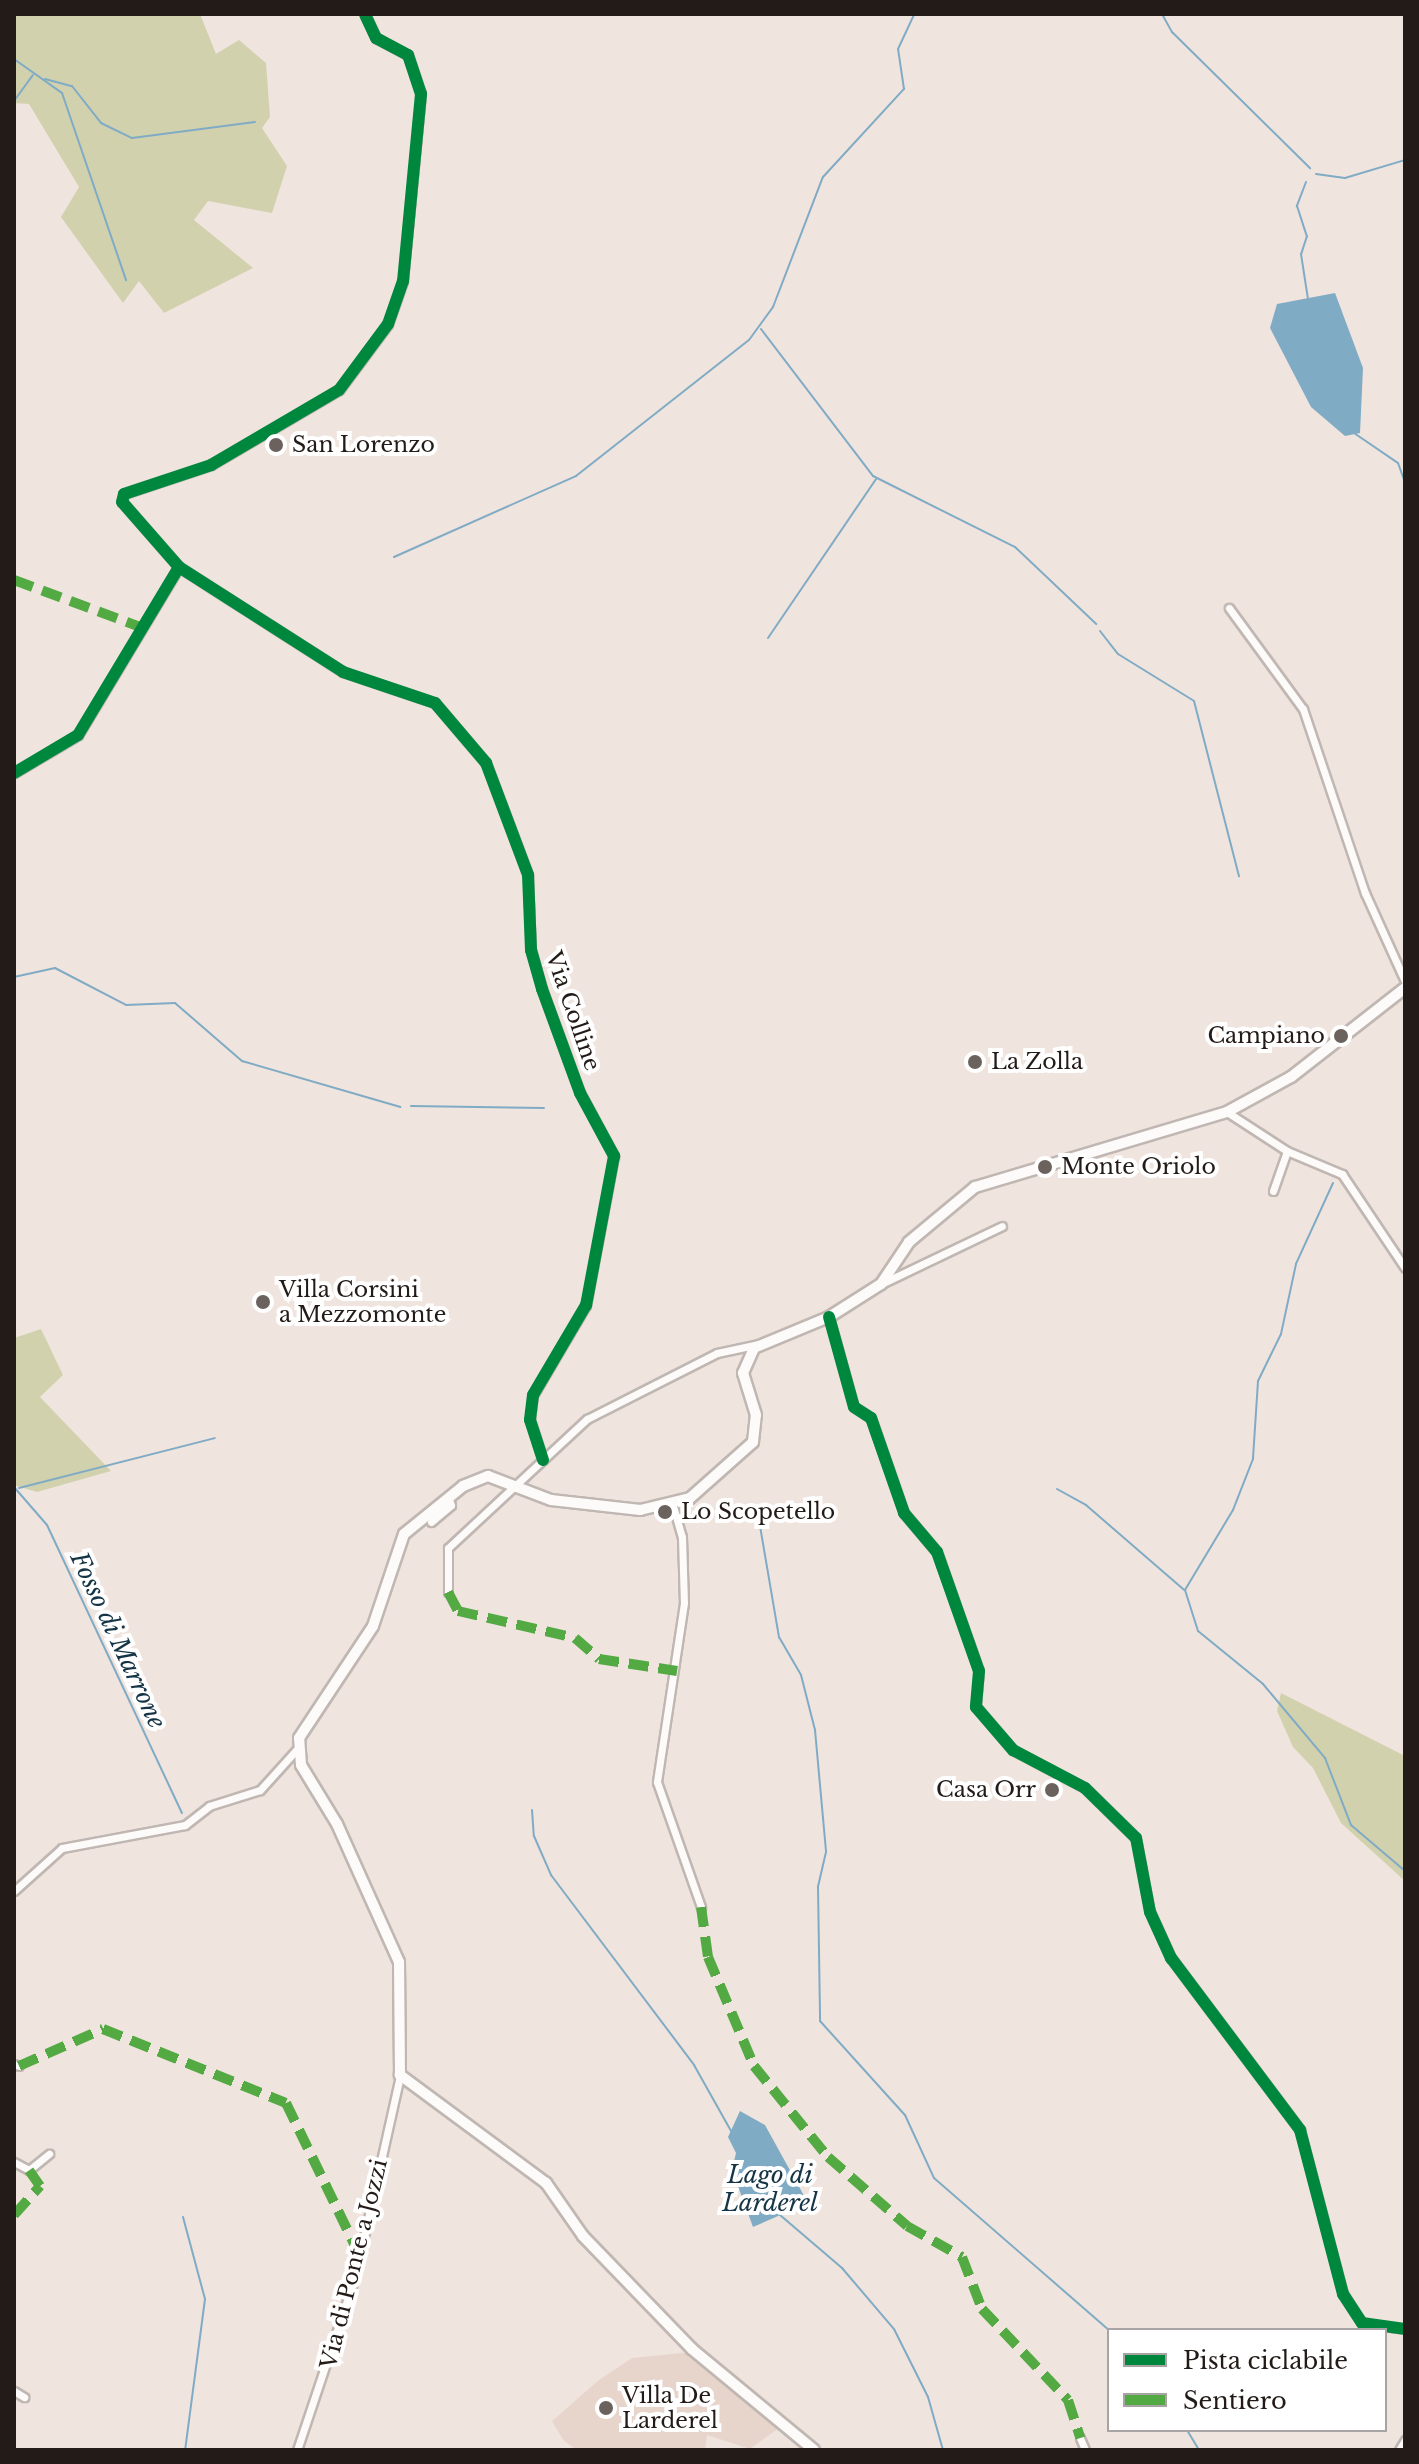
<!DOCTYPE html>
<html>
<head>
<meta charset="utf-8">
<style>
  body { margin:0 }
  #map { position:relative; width:1419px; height:2464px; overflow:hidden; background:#f0e4de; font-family:"Libre Baskerville",serif }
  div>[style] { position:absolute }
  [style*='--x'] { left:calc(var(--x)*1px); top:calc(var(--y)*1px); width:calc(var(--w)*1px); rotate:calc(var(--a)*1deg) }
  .education>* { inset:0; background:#e7d5cc }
  .green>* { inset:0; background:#d2d1ae }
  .water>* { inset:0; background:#80abc5 }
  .stream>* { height:2px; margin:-1px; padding:0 1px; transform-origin:1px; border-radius:1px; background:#80abc5 }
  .roads { filter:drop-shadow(2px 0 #c0b7b2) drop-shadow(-2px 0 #c0b7b2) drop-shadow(0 2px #c0b7b2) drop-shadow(0 -2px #c0b7b2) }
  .minor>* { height:7px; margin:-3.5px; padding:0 3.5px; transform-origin:3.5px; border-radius:3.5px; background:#fdfbfa }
  .secondary>* { height:10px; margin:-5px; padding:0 5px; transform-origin:5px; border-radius:5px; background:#fdfbfa }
  .quiet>* { height:10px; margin-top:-5px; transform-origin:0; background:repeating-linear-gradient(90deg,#53a942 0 20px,transparent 0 30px) }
  .cycleway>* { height:12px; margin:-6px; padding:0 6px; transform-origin:6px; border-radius:6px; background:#00873e }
  .dots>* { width:22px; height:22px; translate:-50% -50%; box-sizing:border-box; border:4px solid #fff; border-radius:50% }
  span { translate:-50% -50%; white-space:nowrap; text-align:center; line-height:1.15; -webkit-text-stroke:8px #fff; paint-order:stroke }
  .poi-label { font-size:22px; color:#231b18 }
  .left { translate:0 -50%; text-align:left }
  .right { translate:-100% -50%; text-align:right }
  .street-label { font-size:22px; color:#231b18 }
  .water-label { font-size:24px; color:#153445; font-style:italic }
  .frame { position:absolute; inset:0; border:16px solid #231b18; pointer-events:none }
  .legend { position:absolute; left:1107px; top:2328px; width:280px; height:104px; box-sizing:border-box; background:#fff; border:2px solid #a7a4a3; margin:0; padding:10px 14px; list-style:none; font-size:24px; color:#231b18 }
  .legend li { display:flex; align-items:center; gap:16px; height:40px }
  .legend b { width:40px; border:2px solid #a7a4a3 }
</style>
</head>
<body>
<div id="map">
  <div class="education">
    <i style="clip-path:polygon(692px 2352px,779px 2428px,750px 2449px,707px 2435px,705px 2450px,577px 2450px,564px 2441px,552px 2421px,599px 2380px,632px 2358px)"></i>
  </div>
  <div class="green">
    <i style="clip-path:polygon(14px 14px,200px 14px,216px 54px,239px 40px,266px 63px,270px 117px,262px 128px,287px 166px,272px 213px,208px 201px,194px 220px,253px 268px,164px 313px,139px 281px,123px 303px,61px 217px,79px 187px,29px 104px,14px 103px)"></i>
    <i style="clip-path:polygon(41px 1329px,63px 1375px,40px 1397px,111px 1471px,37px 1492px,14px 1485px,14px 1338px)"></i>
    <i style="clip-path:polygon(1281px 1693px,1405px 1756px,1405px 1881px,1341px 1823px,1313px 1768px,1293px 1747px,1277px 1711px)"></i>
  </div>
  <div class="water">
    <i style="clip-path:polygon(1335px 293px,1363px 368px,1360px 433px,1345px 436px,1311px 407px,1270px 328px,1277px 304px)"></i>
    <i style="clip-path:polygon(740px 2111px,765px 2125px,808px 2203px,753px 2227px,732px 2170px,736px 2153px,728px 2137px)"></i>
  </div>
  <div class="stream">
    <i style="--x:1162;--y:14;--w:21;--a:61"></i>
    <i style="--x:1172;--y:32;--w:194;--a:44.6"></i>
    <i style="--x:14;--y:59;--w:59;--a:35.3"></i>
    <i style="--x:62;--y:93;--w:198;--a:71.1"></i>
    <i style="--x:45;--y:79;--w:28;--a:15"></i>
    <i style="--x:72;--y:86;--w:47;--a:51.9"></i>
    <i style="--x:101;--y:123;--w:34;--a:26"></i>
    <i style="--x:132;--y:138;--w:124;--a:-7.4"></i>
    <i style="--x:14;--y:101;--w:32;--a:-54"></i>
    <i style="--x:1316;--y:174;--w:29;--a:8"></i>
    <i style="--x:1345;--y:178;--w:63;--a:-16.7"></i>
    <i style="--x:1306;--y:182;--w:26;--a:111"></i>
    <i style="--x:1297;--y:206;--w:32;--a:72"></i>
    <i style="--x:1307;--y:236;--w:19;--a:108"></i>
    <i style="--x:1301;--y:254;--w:46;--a:81.2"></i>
    <i style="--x:761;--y:329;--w:185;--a:52.7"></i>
    <i style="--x:873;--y:476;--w:159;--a:26.6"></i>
    <i style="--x:1015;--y:547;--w:112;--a:43.5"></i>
    <i style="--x:1354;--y:433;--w:53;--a:34.3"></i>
    <i style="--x:1398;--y:463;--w:20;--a:70"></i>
    <i style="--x:394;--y:557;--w:199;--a:-24"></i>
    <i style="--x:576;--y:476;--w:220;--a:-38.2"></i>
    <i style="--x:749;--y:340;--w:41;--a:-54"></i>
    <i style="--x:773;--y:307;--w:139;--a:-69"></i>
    <i style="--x:823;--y:177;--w:120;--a:-47.4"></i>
    <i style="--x:904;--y:89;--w:40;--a:-98.5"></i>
    <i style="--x:898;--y:49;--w:38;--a:-65"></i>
    <i style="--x:1100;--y:631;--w:29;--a:52"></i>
    <i style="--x:1118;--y:654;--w:89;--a:31.7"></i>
    <i style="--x:1194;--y:701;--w:181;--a:75.6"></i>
    <i style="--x:768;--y:638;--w:192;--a:-55.8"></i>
    <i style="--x:14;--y:977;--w:42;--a:-12.4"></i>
    <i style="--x:55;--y:968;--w:80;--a:27.5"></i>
    <i style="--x:126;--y:1005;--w:49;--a:-2.3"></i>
    <i style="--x:175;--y:1003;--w:89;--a:40.9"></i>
    <i style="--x:242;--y:1061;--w:165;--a:16.2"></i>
    <i style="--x:411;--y:1106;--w:133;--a:0.9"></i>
    <i style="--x:1333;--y:1183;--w:89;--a:114.6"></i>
    <i style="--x:1296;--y:1264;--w:72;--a:102.1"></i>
    <i style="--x:1281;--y:1334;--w:52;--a:116.1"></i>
    <i style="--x:1258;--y:1381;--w:78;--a:93.7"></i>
    <i style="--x:1253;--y:1459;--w:55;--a:111.4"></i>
    <i style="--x:1233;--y:1510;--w:93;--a:121"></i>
    <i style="--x:1185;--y:1590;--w:43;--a:72.4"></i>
    <i style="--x:1198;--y:1631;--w:84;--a:39.2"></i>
    <i style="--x:1263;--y:1684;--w:97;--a:50"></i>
    <i style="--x:1325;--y:1758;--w:72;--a:68.8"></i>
    <i style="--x:1351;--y:1825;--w:71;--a:40.4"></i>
    <i style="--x:14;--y:1487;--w:50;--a:49"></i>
    <i style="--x:47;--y:1525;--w:318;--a:64.9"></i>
    <i style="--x:19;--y:1488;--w:202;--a:-14.3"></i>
    <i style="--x:1057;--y:1489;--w:33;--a:29"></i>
    <i style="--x:1086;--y:1505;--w:130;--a:40.9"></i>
    <i style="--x:760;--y:1526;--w:113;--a:80.3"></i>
    <i style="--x:779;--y:1637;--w:44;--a:59.9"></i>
    <i style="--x:801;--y:1675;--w:57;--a:75.7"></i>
    <i style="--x:815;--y:1730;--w:122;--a:84.8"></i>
    <i style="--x:826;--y:1852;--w:36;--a:103"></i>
    <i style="--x:818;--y:1887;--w:134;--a:89.1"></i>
    <i style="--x:820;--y:2021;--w:127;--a:47.9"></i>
    <i style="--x:905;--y:2115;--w:69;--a:65.3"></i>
    <i style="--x:934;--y:2178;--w:232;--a:41"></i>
    <i style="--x:532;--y:1810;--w:26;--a:86"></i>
    <i style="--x:534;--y:1836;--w:43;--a:66.4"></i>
    <i style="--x:551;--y:1875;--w:238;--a:53"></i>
    <i style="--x:694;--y:2065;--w:76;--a:60.7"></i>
    <i style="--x:780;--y:2215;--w:82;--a:40.5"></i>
    <i style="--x:842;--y:2268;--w:80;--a:49.6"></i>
    <i style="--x:894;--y:2329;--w:76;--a:63.4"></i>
    <i style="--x:928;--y:2397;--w:55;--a:74.2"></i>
    <i style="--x:183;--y:2217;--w:85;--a:75"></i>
    <i style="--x:205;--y:2299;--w:152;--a:97.5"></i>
    <i style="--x:1187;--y:2430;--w:23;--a:59"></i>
  </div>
  <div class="roads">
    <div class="minor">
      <i style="--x:179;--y:567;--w:86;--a:-131.2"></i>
      <i style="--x:122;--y:502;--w:8;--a:-76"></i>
      <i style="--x:124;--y:494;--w:92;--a:-18.4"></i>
      <i style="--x:211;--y:465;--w:148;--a:-30.4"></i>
      <i style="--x:339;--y:390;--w:82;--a:-53.4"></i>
      <i style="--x:388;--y:324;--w:46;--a:-70.8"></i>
      <i style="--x:403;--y:281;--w:188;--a:-84.5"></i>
      <i style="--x:421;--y:94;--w:41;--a:-108.4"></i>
      <i style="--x:408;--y:55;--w:36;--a:-152"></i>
      <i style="--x:376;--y:38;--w:26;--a:-115"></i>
      <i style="--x:1229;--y:608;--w:125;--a:53.8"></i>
      <i style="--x:1303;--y:709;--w:194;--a:71.4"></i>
      <i style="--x:1365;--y:893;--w:97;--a:65.6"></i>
      <i style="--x:14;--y:773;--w:74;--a:-30.7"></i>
      <i style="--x:78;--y:735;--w:196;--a:-59"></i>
      <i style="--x:179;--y:567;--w:195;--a:32.6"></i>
      <i style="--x:343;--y:672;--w:97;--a:18.6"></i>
      <i style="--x:435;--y:703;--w:79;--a:49.6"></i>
      <i style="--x:486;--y:763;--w:120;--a:69.4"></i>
      <i style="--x:528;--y:875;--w:75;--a:87.7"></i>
      <i style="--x:531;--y:950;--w:41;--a:74.2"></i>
      <i style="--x:542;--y:989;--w:111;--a:69.9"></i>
      <i style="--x:580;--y:1093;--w:72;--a:61.6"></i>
      <i style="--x:614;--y:1156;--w:152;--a:100.6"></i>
      <i style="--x:586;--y:1305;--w:104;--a:120.5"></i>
      <i style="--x:533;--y:1395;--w:25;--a:97"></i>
      <i style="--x:530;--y:1420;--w:42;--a:72"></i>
      <i style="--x:1227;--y:1112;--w:72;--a:33"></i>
      <i style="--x:1287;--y:1151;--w:60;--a:22.7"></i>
      <i style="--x:1342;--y:1174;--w:113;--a:56.2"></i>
      <i style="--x:1273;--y:1191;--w:42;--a:-70.7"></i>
      <i style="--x:881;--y:1284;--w:134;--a:-25.6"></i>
      <i style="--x:829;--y:1317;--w:93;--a:74.5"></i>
      <i style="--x:854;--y:1407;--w:20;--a:33"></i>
      <i style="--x:871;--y:1418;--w:101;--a:70.8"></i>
      <i style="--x:904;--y:1513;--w:51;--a:49.8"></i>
      <i style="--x:937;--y:1552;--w:126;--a:70.6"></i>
      <i style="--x:979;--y:1671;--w:36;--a:95"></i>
      <i style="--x:976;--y:1707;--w:57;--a:49.3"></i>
      <i style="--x:1013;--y:1750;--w:81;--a:27.8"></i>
      <i style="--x:1085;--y:1788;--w:71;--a:44.4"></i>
      <i style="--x:1136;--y:1838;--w:75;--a:79.3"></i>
      <i style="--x:1150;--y:1912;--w:51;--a:65.5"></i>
      <i style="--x:1171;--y:1958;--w:215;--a:53.1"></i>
      <i style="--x:1300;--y:2130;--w:170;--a:75.3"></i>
      <i style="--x:1343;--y:2294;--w:35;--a:57"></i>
      <i style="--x:1362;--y:2323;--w:43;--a:7.9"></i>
      <i style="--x:673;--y:1506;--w:32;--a:74"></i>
      <i style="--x:682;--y:1537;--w:66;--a:88.3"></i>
      <i style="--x:684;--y:1603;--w:181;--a:98.6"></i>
      <i style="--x:657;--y:1782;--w:133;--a:70.6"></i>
      <i style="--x:431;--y:1522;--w:26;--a:-40"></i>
      <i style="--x:451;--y:1505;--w:9;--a:-111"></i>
      <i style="--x:448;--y:1592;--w:44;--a:-90"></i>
      <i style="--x:448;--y:1548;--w:190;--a:-42.9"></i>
      <i style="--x:587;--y:1419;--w:146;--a:-26.9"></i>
      <i style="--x:717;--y:1353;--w:43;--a:-12.1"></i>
      <i style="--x:14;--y:1891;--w:64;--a:-41.9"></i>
      <i style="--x:62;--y:1848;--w:125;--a:-10.6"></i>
      <i style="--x:185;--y:1825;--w:31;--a:-38"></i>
      <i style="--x:209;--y:1806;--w:53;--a:-17.4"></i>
      <i style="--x:260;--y:1790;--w:57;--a:-47.9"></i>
      <i style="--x:14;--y:2064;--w:5;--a:22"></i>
      <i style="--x:14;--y:2162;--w:17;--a:28"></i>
      <i style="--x:29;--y:2170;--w:26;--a:-39"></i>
      <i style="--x:14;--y:2391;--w:12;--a:31"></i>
      <i style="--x:1080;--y:2438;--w:13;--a:67"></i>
      <i style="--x:297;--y:2450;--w:182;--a:-71.5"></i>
      <i style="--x:355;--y:2277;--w:207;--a:-77.4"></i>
      <i style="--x:1399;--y:2450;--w:12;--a:-59"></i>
    </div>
    <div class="secondary">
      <i style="--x:814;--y:2450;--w:158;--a:-140.4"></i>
      <i style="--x:692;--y:2349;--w:157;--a:-134"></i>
      <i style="--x:583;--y:2236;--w:65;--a:-124.9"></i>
      <i style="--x:546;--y:2183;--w:182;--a:-143.5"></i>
      <i style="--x:400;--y:2075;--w:113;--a:-90.5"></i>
      <i style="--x:399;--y:1962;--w:151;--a:-114.2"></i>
      <i style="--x:337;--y:1824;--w:69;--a:-121.4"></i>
      <i style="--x:301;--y:1765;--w:27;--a:-94"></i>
      <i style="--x:299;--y:1738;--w:134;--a:-56.5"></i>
      <i style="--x:373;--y:1626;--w:97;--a:-71.4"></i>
      <i style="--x:404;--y:1534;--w:76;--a:-39.1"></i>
      <i style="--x:463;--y:1486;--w:27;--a:-22"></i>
      <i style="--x:488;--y:1476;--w:67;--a:20.9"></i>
      <i style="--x:551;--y:1500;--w:90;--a:6.4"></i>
      <i style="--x:640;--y:1510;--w:51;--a:-13.5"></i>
      <i style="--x:690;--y:1498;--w:84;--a:-41.6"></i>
      <i style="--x:753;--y:1442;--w:27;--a:-84"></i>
      <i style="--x:756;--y:1415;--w:44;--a:-107.2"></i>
      <i style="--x:743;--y:1373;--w:27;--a:-66"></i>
      <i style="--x:754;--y:1348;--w:81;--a:-22.5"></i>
      <i style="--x:829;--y:1317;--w:62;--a:-32.4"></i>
      <i style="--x:881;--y:1284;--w:50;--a:-56.3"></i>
      <i style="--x:909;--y:1242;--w:86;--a:-39.8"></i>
      <i style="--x:975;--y:1187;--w:263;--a:-16.6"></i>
      <i style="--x:1227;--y:1112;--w:73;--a:-28.7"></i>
      <i style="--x:1291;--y:1077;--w:145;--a:-38"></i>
    </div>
  </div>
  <div class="quiet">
    <i style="--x:14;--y:580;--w:138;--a:20.4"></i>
    <i style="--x:448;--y:1592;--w:21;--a:62"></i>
    <i style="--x:458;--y:1611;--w:120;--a:13"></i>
    <i style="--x:575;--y:1638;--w:32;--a:41"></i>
    <i style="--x:599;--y:1659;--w:79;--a:8.7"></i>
    <i style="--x:701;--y:1907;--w:50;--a:82"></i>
    <i style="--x:708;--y:1957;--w:118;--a:67.1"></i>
    <i style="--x:754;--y:2066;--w:117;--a:50.9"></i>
    <i style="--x:828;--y:2157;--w:105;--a:41.1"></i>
    <i style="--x:907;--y:2226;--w:63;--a:29.4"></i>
    <i style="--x:962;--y:2257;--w:56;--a:69"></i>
    <i style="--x:982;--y:2309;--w:125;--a:46.6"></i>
    <i style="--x:1068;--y:2400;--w:40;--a:72"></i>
    <i style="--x:19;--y:2066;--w:92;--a:-23.8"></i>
    <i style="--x:103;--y:2029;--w:197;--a:22"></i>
    <i style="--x:286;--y:2103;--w:168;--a:64.2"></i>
    <i style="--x:14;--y:2215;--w:39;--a:-48"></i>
    <i style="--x:40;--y:2186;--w:19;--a:-125"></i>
  </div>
  <div class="cycleway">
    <i style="--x:179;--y:567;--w:86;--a:-131.2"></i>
    <i style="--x:122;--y:502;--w:8;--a:-76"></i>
    <i style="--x:124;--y:494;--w:92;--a:-18.4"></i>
    <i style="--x:211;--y:465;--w:148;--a:-30.4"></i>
    <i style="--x:339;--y:390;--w:82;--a:-53.4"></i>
    <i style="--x:388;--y:324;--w:46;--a:-70.8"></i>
    <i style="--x:403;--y:281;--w:188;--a:-84.5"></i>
    <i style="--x:421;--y:94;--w:41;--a:-108.4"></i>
    <i style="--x:408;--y:55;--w:36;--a:-152"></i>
    <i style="--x:376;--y:38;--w:26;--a:-115"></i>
    <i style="--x:14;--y:773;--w:74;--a:-30.7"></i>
    <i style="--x:78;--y:735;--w:196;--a:-59"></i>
    <i style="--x:179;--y:567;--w:195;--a:32.6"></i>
    <i style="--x:343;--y:672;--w:97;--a:18.6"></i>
    <i style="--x:435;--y:703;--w:79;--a:49.6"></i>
    <i style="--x:486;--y:763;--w:120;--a:69.4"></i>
    <i style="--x:528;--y:875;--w:75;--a:87.7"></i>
    <i style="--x:531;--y:950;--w:41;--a:74.2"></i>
    <i style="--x:542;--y:989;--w:111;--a:69.9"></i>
    <i style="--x:580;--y:1093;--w:72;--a:61.6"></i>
    <i style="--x:614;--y:1156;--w:152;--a:100.6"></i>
    <i style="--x:586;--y:1305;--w:104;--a:120.5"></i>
    <i style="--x:533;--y:1395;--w:25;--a:97"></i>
    <i style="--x:530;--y:1420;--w:42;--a:72"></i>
    <i style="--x:829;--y:1317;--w:93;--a:74.5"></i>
    <i style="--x:854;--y:1407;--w:20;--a:33"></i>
    <i style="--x:871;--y:1418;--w:101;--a:70.8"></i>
    <i style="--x:904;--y:1513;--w:51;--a:49.8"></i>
    <i style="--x:937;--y:1552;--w:126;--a:70.6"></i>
    <i style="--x:979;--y:1671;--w:36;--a:95"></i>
    <i style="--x:976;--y:1707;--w:57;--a:49.3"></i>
    <i style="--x:1013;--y:1750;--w:81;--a:27.8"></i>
    <i style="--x:1085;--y:1788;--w:71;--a:44.4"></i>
    <i style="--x:1136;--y:1838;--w:75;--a:79.3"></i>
    <i style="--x:1150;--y:1912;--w:51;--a:65.5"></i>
    <i style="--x:1171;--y:1958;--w:215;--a:53.1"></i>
    <i style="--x:1300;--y:2130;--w:170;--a:75.3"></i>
    <i style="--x:1343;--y:2294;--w:35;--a:57"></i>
    <i style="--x:1362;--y:2323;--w:43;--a:7.9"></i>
  </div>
  <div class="dots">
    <i style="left:276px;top:445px;background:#6b615d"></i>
    <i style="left:1341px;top:1036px;background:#6b615d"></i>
    <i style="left:975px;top:1062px;background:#6b615d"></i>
    <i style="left:1045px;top:1167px;background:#6b615d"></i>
    <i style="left:263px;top:1302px;background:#6b615d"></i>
    <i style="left:665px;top:1512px;background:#6b615d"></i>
    <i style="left:1052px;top:1790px;background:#6b615d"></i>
    <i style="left:606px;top:2408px;background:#6b615d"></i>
  </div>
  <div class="poi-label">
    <span class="left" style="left:292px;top:445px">San Lorenzo</span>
    <span class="right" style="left:1325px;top:1036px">Campiano</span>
    <span class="left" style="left:991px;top:1062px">La Zolla</span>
    <span class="left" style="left:1061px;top:1167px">Monte Oriolo</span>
    <span class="left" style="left:279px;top:1302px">Villa Corsini<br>a Mezzomonte</span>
    <span class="left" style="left:681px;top:1512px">Lo Scopetello</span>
    <span class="right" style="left:1036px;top:1790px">Casa Orr</span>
    <span class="left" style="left:622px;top:2408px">Villa De<br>Larderel</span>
  </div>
  <div class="street-label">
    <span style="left:573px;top:1011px;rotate:71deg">Via Colline</span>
    <span style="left:354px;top:2264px;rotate:-76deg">Via di Ponte a Jozzi</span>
  </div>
  <div class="water-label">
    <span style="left:118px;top:1640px;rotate:65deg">Fosso di Marrone</span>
    <span style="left:770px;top:2189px">Lago di<br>Larderel</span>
  </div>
  <div class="frame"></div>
  <ul class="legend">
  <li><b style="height:10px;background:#00873e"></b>Pista ciclabile</li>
  <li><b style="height:10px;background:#53a942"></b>Sentiero</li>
  </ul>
</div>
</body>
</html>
